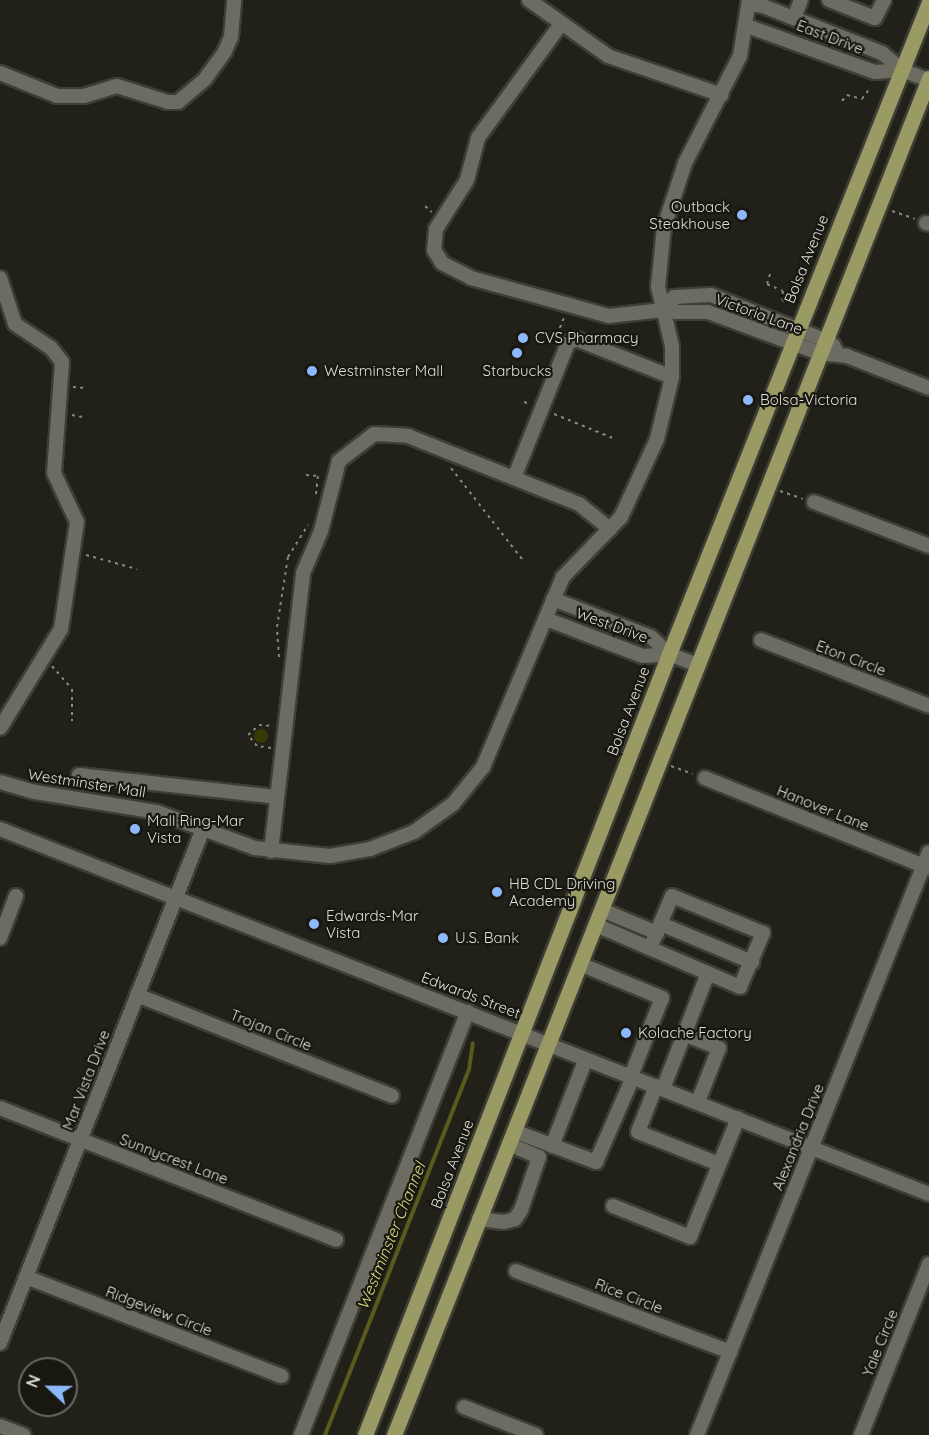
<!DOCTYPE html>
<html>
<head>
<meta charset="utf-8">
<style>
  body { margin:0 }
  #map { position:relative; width:929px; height:1435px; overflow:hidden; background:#212119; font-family:Quicksand,sans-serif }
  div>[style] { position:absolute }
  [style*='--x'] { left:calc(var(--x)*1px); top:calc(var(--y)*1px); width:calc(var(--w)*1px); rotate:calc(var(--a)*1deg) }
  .green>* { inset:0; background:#393908 }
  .round { border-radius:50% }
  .stream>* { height:4px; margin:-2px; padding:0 2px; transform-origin:2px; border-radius:2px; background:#5a5a1e }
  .path>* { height:2px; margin-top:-1px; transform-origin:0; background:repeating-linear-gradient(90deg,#878781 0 3px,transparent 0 7.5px) }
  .roads { filter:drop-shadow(2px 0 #3e3e37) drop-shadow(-2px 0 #3e3e37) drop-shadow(0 2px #3e3e37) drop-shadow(0 -2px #3e3e37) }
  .minor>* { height:14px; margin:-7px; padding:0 7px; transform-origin:7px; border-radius:7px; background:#6c6c62 }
  .major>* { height:15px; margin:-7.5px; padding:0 7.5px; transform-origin:7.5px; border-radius:7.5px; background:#9a9a65 }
  .dots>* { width:16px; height:16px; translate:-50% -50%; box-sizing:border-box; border:3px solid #181810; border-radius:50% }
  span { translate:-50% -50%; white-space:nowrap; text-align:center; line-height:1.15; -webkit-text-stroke:4.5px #181810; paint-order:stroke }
  .street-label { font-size:15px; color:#dfdfd9 }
  .poi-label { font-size:15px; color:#dfdfd9 }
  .right { translate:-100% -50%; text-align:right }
  .left { translate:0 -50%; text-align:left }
  .water-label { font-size:16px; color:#dadb83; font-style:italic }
  .north { position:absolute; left:18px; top:1357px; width:60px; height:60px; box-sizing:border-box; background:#181810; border:2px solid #686860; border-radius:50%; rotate:292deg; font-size:16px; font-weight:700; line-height:24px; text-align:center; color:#dfdfd9 }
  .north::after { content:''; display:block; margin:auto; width:21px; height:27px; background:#8db9fc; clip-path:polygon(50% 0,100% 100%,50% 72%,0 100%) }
</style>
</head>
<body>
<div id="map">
  <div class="green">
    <i class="round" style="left:254px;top:729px;width:14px;height:14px"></i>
  </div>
  <div class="stream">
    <i style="--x:325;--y:1435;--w:392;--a:-68.5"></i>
    <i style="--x:469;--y:1070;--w:27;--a:-82"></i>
  </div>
  <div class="path">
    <i style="--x:842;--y:101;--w:8;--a:-50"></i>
    <i style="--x:847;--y:95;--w:16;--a:15"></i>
    <i style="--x:862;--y:99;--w:14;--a:-54"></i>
    <i style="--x:425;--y:206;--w:9;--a:41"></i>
    <i style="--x:892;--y:211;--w:24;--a:19"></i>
    <i style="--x:770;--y:274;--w:10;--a:107"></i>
    <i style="--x:767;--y:284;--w:17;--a:24"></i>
    <i style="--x:783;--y:291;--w:8;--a:97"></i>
    <i style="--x:782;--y:299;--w:6;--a:51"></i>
    <i style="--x:557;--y:335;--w:18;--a:-68"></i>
    <i style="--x:73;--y:387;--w:13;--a:4"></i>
    <i style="--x:524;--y:402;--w:6;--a:18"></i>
    <i style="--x:554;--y:414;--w:66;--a:22.3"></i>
    <i style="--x:72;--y:415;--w:11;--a:10"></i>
    <i style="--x:451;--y:468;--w:120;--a:52.1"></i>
    <i style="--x:306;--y:475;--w:14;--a:4"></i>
    <i style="--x:780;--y:491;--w:24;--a:19"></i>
    <i style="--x:316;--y:494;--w:18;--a:-84"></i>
    <i style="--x:86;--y:555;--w:53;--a:15.4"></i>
    <i style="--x:279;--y:657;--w:30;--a:-94"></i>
    <i style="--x:277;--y:627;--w:71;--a:-81.1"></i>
    <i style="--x:288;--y:557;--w:38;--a:-58"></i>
    <i style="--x:52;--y:666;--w:30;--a:49"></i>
    <i style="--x:72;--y:689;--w:32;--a:90"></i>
    <i style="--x:271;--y:748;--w:14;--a:-172"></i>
    <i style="--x:257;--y:746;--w:14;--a:-129"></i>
    <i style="--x:248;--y:735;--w:15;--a:-42"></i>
    <i style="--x:259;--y:725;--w:14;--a:4"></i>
    <i style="--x:671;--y:766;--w:23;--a:20"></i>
  </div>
  <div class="roads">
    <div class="minor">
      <i style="--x:529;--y:0;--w:97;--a:35.3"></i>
      <i style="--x:608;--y:56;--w:120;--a:18.9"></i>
      <i style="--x:829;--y:0;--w:49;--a:21.4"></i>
      <i style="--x:875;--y:18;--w:20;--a:-63"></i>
      <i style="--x:749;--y:4;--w:14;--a:8"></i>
      <i style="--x:763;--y:6;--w:128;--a:21.6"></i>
      <i style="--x:882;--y:53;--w:26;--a:40"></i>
      <i style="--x:902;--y:70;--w:28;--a:21"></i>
      <i style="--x:794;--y:18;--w:19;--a:-69"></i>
      <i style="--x:561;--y:24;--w:141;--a:126.1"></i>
      <i style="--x:478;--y:138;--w:43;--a:104.7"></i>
      <i style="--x:467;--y:180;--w:58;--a:122.3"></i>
      <i style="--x:436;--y:229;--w:21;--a:95"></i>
      <i style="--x:434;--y:250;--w:15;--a:58"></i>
      <i style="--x:442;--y:263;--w:33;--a:27"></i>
      <i style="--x:471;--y:278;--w:143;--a:15.4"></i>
      <i style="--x:609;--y:316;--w:54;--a:-6.3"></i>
      <i style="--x:663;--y:310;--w:17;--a:-50"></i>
      <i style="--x:674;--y:297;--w:37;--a:-3"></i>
      <i style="--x:711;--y:295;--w:122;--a:21.7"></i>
      <i style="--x:824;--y:340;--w:10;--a:29"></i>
      <i style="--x:833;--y:345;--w:9;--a:63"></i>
      <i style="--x:747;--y:26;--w:136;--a:19.8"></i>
      <i style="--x:875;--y:72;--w:27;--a:-4"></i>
      <i style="--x:0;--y:73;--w:61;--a:22"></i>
      <i style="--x:57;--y:96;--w:27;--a:0"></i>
      <i style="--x:84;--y:96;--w:34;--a:-17"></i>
      <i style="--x:117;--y:86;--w:53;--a:17.4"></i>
      <i style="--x:168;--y:102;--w:10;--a:0"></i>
      <i style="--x:178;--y:102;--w:35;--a:-40"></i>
      <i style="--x:205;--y:79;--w:34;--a:-54"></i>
      <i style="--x:225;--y:51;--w:15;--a:-67"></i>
      <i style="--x:231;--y:37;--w:37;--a:-85"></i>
      <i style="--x:926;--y:223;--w:3;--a:18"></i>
      <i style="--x:0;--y:278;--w:48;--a:71.9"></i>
      <i style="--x:15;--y:324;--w:43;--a:33.7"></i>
      <i style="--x:51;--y:348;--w:18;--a:52"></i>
      <i style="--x:62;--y:362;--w:111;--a:94.1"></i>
      <i style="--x:54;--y:473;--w:54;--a:64.9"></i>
      <i style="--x:77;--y:522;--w:108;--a:98.5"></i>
      <i style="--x:61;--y:629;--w:116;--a:121.6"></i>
      <i style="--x:670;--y:307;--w:8;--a:40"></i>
      <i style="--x:676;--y:312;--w:32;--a:0"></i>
      <i style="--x:708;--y:312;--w:118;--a:20.3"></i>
      <i style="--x:819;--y:353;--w:28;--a:6"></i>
      <i style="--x:847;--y:356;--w:88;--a:21.3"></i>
      <i style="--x:514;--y:478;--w:145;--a:-68.2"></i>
      <i style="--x:568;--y:343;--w:9;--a:-27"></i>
      <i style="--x:576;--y:339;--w:103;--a:21.6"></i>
      <i style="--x:814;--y:502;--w:123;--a:20.9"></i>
      <i style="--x:553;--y:599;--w:105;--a:21.2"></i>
      <i style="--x:651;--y:637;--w:25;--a:43"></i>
      <i style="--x:669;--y:654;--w:30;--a:21"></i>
      <i style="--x:546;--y:619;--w:104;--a:20.9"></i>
      <i style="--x:643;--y:656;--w:26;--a:-4"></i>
      <i style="--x:761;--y:640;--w:180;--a:21.4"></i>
      <i style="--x:79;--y:775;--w:199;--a:6.3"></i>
      <i style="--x:705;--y:778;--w:241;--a:21.9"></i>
      <i style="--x:0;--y:782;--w:36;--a:16"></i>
      <i style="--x:35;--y:792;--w:124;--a:9.3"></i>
      <i style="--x:157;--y:812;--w:104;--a:20.2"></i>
      <i style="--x:255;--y:848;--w:75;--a:6.1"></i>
      <i style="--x:330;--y:856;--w:41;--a:-9.9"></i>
      <i style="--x:370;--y:849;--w:47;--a:-21.1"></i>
      <i style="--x:414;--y:832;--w:48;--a:-35.7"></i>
      <i style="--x:453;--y:804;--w:48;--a:-51"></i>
      <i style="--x:483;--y:767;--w:206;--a:-67.2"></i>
      <i style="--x:563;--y:577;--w:83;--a:-46"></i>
      <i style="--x:621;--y:517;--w:86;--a:-65.2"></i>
      <i style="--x:657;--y:439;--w:64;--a:-76.4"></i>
      <i style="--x:672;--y:377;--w:31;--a:-90"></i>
      <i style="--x:672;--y:346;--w:61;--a:-103.3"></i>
      <i style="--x:658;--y:287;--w:60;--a:-84.3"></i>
      <i style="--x:664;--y:227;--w:67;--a:-71.8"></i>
      <i style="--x:685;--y:163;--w:120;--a:-62.8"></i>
      <i style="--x:740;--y:56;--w:57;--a:-80.9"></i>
      <i style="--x:0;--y:829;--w:998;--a:21.45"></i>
      <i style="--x:271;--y:851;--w:280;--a:-83.4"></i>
      <i style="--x:303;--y:573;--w:46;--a:-66.8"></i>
      <i style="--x:321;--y:531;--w:72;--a:-75.6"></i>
      <i style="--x:339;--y:461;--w:44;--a:-37.6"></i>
      <i style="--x:374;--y:434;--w:34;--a:3"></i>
      <i style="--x:408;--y:436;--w:184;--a:21.7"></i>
      <i style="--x:579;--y:504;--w:40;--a:39"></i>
      <i style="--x:602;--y:910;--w:60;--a:22.7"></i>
      <i style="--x:661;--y:924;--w:99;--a:22.7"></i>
      <i style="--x:596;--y:925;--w:157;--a:23.3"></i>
      <i style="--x:740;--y:987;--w:59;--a:-66.9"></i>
      <i style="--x:763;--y:933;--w:98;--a:-157.9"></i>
      <i style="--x:672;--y:896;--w:56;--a:112.9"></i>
      <i style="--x:0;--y:938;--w:45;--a:-69.1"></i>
      <i style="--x:580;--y:964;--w:89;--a:22.5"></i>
      <i style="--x:662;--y:998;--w:84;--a:111.7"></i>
      <i style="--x:137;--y:995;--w:274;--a:21.6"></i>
      <i style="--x:684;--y:1034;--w:38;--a:22"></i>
      <i style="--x:719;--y:1048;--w:58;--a:111.3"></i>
      <i style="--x:656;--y:1086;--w:49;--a:111.4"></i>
      <i style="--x:638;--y:1132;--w:87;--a:21.6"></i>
      <i style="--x:663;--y:1089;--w:124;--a:-68.8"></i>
      <i style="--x:0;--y:1108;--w:361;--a:21.4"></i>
      <i style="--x:514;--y:1131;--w:88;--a:20.7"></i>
      <i style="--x:596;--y:1162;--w:93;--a:-66.5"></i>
      <i style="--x:552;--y:1146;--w:93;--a:-68.7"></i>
      <i style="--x:613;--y:1206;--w:83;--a:21.9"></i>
      <i style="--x:690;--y:1237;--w:128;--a:-68"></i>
      <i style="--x:479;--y:1219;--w:25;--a:7"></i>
      <i style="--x:504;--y:1222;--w:11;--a:-15"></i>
      <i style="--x:515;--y:1219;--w:11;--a:-56"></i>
      <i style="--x:521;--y:1210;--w:56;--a:-71.2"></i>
      <i style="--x:539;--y:1157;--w:33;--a:-157"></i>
      <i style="--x:516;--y:1271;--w:229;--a:20.7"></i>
      <i style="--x:26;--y:1277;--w:274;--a:21.2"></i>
      <i style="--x:0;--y:1343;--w:553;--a:-68.45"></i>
      <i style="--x:464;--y:1407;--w:77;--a:21.3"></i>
      <i style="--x:0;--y:1426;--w:25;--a:21"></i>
      <i style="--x:301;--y:1435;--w:455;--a:-68.5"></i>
      <i style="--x:697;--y:1435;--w:627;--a:-68.3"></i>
      <i style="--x:861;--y:1435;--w:184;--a:-68.3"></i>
    </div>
    <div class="major">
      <i style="--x:365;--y:1435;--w:838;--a:-68.73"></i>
      <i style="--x:669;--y:654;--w:702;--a:-68.26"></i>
      <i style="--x:394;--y:1435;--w:1459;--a:-68.48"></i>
    </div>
  </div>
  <div class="dots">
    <i style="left:742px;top:215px;background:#8db9fc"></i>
    <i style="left:523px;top:338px;background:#8db9fc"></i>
    <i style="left:517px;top:353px;background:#8db9fc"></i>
    <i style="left:312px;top:371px;background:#8db9fc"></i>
    <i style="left:748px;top:400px;background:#8db9fc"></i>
    <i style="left:135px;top:829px;background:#8db9fc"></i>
    <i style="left:497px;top:892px;background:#8db9fc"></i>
    <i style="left:314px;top:924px;background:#8db9fc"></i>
    <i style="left:443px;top:938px;background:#8db9fc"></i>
    <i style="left:626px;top:1033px;background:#8db9fc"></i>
  </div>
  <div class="street-label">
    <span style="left:830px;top:37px;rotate:21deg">East Drive</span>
    <span style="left:806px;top:259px;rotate:-68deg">Bolsa Avenue</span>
    <span style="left:759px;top:314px;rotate:20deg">Victoria Lane</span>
    <span style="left:612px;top:625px;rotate:20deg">West Drive</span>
    <span style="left:851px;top:658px;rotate:21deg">Eton Circle</span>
    <span style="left:628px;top:711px;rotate:-69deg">Bolsa Avenue</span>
    <span style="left:87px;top:783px;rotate:9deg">Westminster Mall</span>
    <span style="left:823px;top:808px;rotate:22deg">Hanover Lane</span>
    <span style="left:471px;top:995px;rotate:21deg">Edwards Street</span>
    <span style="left:271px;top:1030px;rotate:22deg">Trojan Circle</span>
    <span style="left:86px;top:1080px;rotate:-69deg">Mar Vista Drive</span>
    <span style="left:798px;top:1137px;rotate:-68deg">Alexandria Drive</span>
    <span style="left:174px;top:1159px;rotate:21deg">Sunnycrest Lane</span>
    <span style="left:452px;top:1164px;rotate:-69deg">Bolsa Avenue</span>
    <span style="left:629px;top:1296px;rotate:21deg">Rice Circle</span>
    <span style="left:159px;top:1311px;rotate:21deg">Ridgeview Circle</span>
    <span style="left:880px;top:1343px;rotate:-68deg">Yale Circle</span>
  </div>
  <div class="poi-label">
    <span class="right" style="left:730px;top:215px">Outback<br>Steakhouse</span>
    <span class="left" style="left:535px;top:338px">CVS Pharmacy</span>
    <span class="left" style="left:324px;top:371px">Westminster Mall</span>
    <span style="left:517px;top:371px">Starbucks</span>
    <span class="left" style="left:760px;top:400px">Bolsa-Victoria</span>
    <span class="left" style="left:147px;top:829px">Mall Ring-Mar<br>Vista</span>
    <span class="left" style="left:509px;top:892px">HB CDL Driving<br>Academy</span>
    <span class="left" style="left:326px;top:924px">Edwards-Mar<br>Vista</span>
    <span class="left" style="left:455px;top:938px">U.S. Bank</span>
    <span class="left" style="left:638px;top:1033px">Kolache Factory</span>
  </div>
  <div class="water-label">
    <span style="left:391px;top:1236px;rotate:-68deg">Westminster Channel</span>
  </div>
  <div class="north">N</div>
</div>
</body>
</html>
